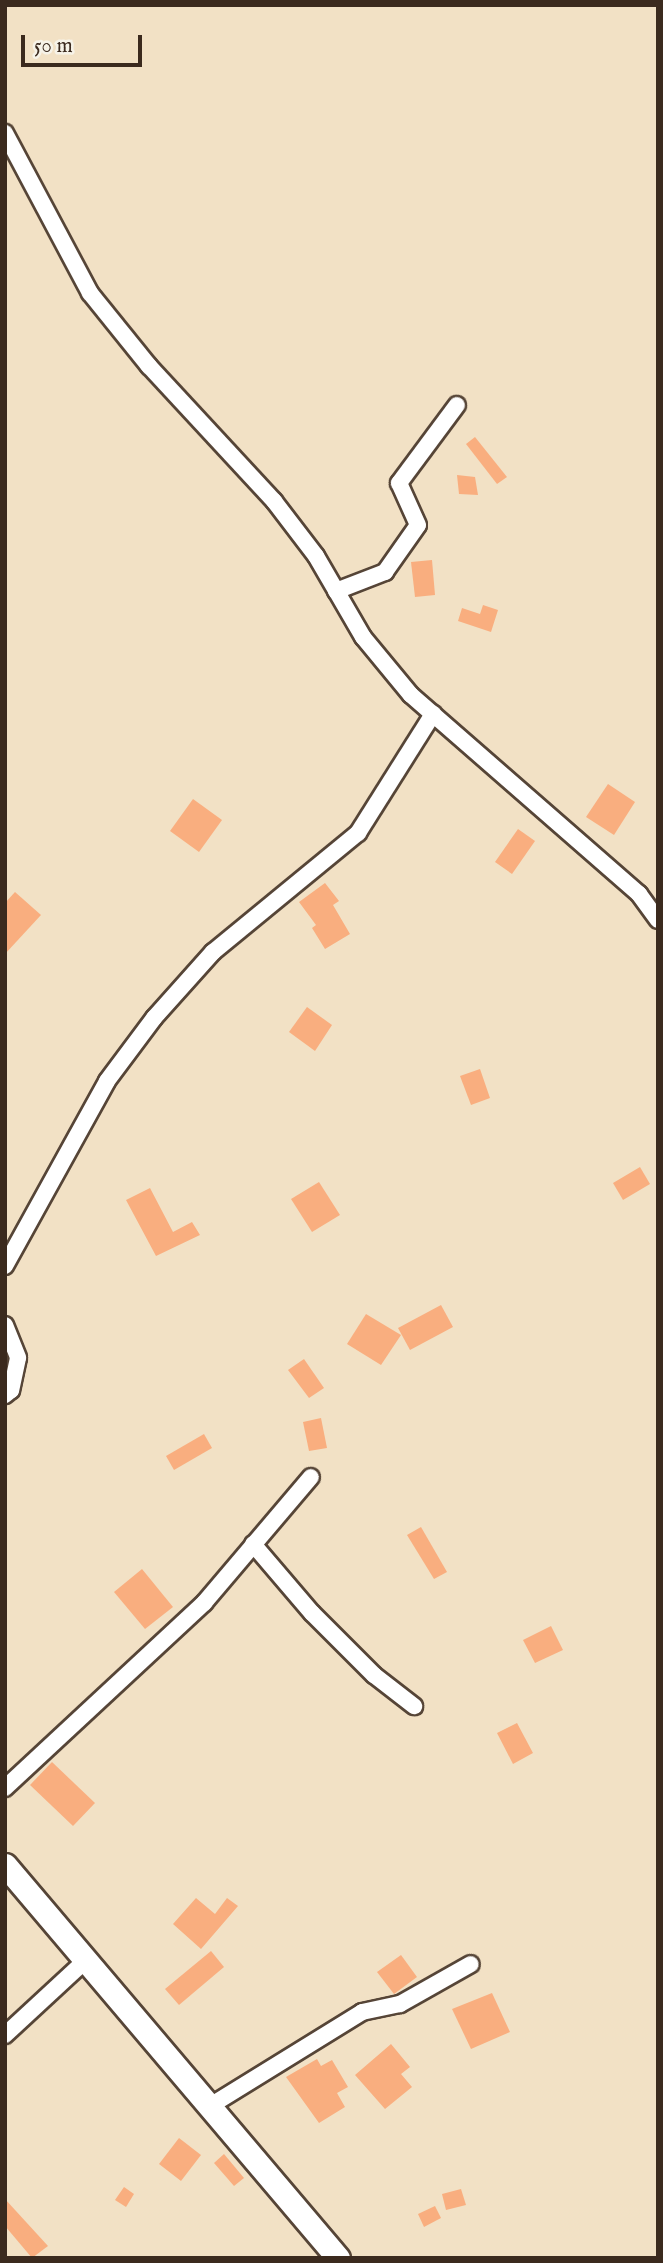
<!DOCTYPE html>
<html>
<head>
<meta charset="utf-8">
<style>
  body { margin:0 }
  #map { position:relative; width:663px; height:2263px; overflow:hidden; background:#f2e1c5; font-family:"IM FELL English",serif }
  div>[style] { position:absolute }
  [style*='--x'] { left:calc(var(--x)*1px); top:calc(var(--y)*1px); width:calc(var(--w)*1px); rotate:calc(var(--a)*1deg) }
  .building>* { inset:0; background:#f9ae7f }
  .roads { filter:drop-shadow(2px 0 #564537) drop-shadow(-2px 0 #564537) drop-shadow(0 2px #564537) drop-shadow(0 -2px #564537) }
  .street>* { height:16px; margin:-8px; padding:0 8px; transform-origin:8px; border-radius:8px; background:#fff }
  .secondary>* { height:23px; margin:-11.5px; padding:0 11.5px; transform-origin:11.5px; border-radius:11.5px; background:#fff }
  span { translate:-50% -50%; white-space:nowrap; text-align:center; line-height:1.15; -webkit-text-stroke:6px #f7f3e8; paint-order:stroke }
  .frame { position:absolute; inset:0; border:7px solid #3b2a1e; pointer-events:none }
  .scale { position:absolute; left:21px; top:35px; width:121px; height:32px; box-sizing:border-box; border:4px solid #3b2a1e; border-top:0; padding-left:9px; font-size:21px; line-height:24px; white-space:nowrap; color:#3b2a1e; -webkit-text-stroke:5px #f7f3e8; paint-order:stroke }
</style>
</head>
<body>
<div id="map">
  <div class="building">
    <i style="clip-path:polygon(475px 437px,507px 477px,497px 484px,466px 444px)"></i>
    <i style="clip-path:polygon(457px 475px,475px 477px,478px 495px,459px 494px)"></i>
    <i style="clip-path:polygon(432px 560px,435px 595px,415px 597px,411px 562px)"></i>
    <i style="clip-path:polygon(483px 605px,498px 610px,491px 632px,458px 621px,462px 608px,480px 614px)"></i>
    <i style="clip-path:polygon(608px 784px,635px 802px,614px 835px,586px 817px)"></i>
    <i style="clip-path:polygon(193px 799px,222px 820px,199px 852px,170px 831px)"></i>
    <i style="clip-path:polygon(518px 829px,535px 841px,512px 874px,495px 862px)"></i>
    <i style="clip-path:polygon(325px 883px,339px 901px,333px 905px,350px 934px,325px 949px,312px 928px,316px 925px,299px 902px)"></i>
    <i style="clip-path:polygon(15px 892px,41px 915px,5px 954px,5px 903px)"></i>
    <i style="clip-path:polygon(307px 1007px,332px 1025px,315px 1051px,289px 1032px)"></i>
    <i style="clip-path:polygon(480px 1069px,490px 1098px,471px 1105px,460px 1076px)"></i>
    <i style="clip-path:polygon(640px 1167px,650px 1184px,623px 1200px,613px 1183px)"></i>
    <i style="clip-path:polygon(319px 1182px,340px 1215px,312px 1232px,291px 1199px)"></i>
    <i style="clip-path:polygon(150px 1188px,173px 1232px,192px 1222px,200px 1235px,156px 1256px,126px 1200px)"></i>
    <i style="clip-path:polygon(441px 1305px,453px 1327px,410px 1350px,398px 1328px)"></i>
    <i style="clip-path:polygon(366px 1314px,401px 1335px,381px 1365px,347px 1344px)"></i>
    <i style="clip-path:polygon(304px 1359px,324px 1388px,309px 1398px,288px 1370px)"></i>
    <i style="clip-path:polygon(321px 1418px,327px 1448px,309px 1451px,303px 1422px)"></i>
    <i style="clip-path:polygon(204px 1434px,212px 1448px,174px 1470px,166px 1456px)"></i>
    <i style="clip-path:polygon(421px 1527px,447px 1572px,434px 1579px,407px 1535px)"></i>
    <i style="clip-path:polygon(142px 1569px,173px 1607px,145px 1629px,114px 1592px)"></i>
    <i style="clip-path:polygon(551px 1626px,563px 1650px,535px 1663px,523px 1640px)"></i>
    <i style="clip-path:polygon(517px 1723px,533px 1753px,513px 1764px,497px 1733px)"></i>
    <i style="clip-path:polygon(52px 1762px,95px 1803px,73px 1826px,30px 1785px)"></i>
    <i style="clip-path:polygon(196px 1898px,215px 1914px,227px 1898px,238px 1906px,201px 1949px,173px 1924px)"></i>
    <i style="clip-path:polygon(211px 1951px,224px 1967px,179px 2005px,165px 1989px)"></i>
    <i style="clip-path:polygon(401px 1955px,417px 1977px,394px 1994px,377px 1972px)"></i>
    <i style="clip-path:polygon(492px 1993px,510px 2032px,471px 2049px,452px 2009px)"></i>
    <i style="clip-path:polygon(391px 2044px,410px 2067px,401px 2074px,412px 2087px,385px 2109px,355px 2075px)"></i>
    <i style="clip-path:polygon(317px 2059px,321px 2066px,332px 2060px,348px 2087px,337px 2093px,345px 2107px,319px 2123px,286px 2077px)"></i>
    <i style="clip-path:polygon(179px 2138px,201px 2155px,181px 2181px,159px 2164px)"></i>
    <i style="clip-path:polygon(224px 2154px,244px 2178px,234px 2186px,214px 2163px)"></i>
    <i style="clip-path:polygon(124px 2187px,134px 2194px,126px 2207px,115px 2200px)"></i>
    <i style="clip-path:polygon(461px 2189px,466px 2205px,446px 2210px,442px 2194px)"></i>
    <i style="clip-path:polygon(5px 2199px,48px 2246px,32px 2258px,5px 2226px)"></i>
    <i style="clip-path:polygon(435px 2206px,441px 2218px,424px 2227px,418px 2214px)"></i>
  </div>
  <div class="roads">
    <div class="street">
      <i style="--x:5;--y:133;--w:181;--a:62"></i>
      <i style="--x:90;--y:293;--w:94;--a:51.1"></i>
      <i style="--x:149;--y:366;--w:184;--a:47.2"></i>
      <i style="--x:274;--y:501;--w:69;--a:52.6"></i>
      <i style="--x:316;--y:556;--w:94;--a:59.9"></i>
      <i style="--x:363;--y:637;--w:75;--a:50.4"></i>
      <i style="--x:411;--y:695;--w:303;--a:41.1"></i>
      <i style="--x:639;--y:894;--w:32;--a:54"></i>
      <i style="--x:336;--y:591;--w:53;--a:-21.2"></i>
      <i style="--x:385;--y:572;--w:57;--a:-54.9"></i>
      <i style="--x:418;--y:525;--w:46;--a:-114.3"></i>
      <i style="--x:399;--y:483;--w:97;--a:-53.4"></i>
      <i style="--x:5;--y:1266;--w:211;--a:-61.1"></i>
      <i style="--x:107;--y:1081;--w:79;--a:-53.3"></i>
      <i style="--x:154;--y:1018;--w:89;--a:-48.2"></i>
      <i style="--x:213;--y:952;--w:188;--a:-39.4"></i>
      <i style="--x:358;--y:833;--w:141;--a:-57.8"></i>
      <i style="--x:5;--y:1325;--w:35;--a:68"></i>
      <i style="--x:18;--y:1358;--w:33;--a:102"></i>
      <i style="--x:11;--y:1390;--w:8;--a:140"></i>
      <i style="--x:253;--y:1544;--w:91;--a:49.5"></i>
      <i style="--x:312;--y:1613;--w:88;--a:45"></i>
      <i style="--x:374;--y:1675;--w:51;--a:37.8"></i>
      <i style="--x:5;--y:1788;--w:272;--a:-42.9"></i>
      <i style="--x:204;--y:1603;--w:165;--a:-49.7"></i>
      <i style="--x:5;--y:2035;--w:110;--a:-42.8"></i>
      <i style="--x:210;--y:2106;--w:179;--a:-31.7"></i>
      <i style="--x:362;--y:2012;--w:39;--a:-12"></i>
      <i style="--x:400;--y:2004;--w:81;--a:-29.4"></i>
    </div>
    <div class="secondary">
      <i style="--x:5;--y:1865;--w:515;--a:49.72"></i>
    </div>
  </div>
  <div class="frame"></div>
  <div class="scale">50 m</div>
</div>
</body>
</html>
